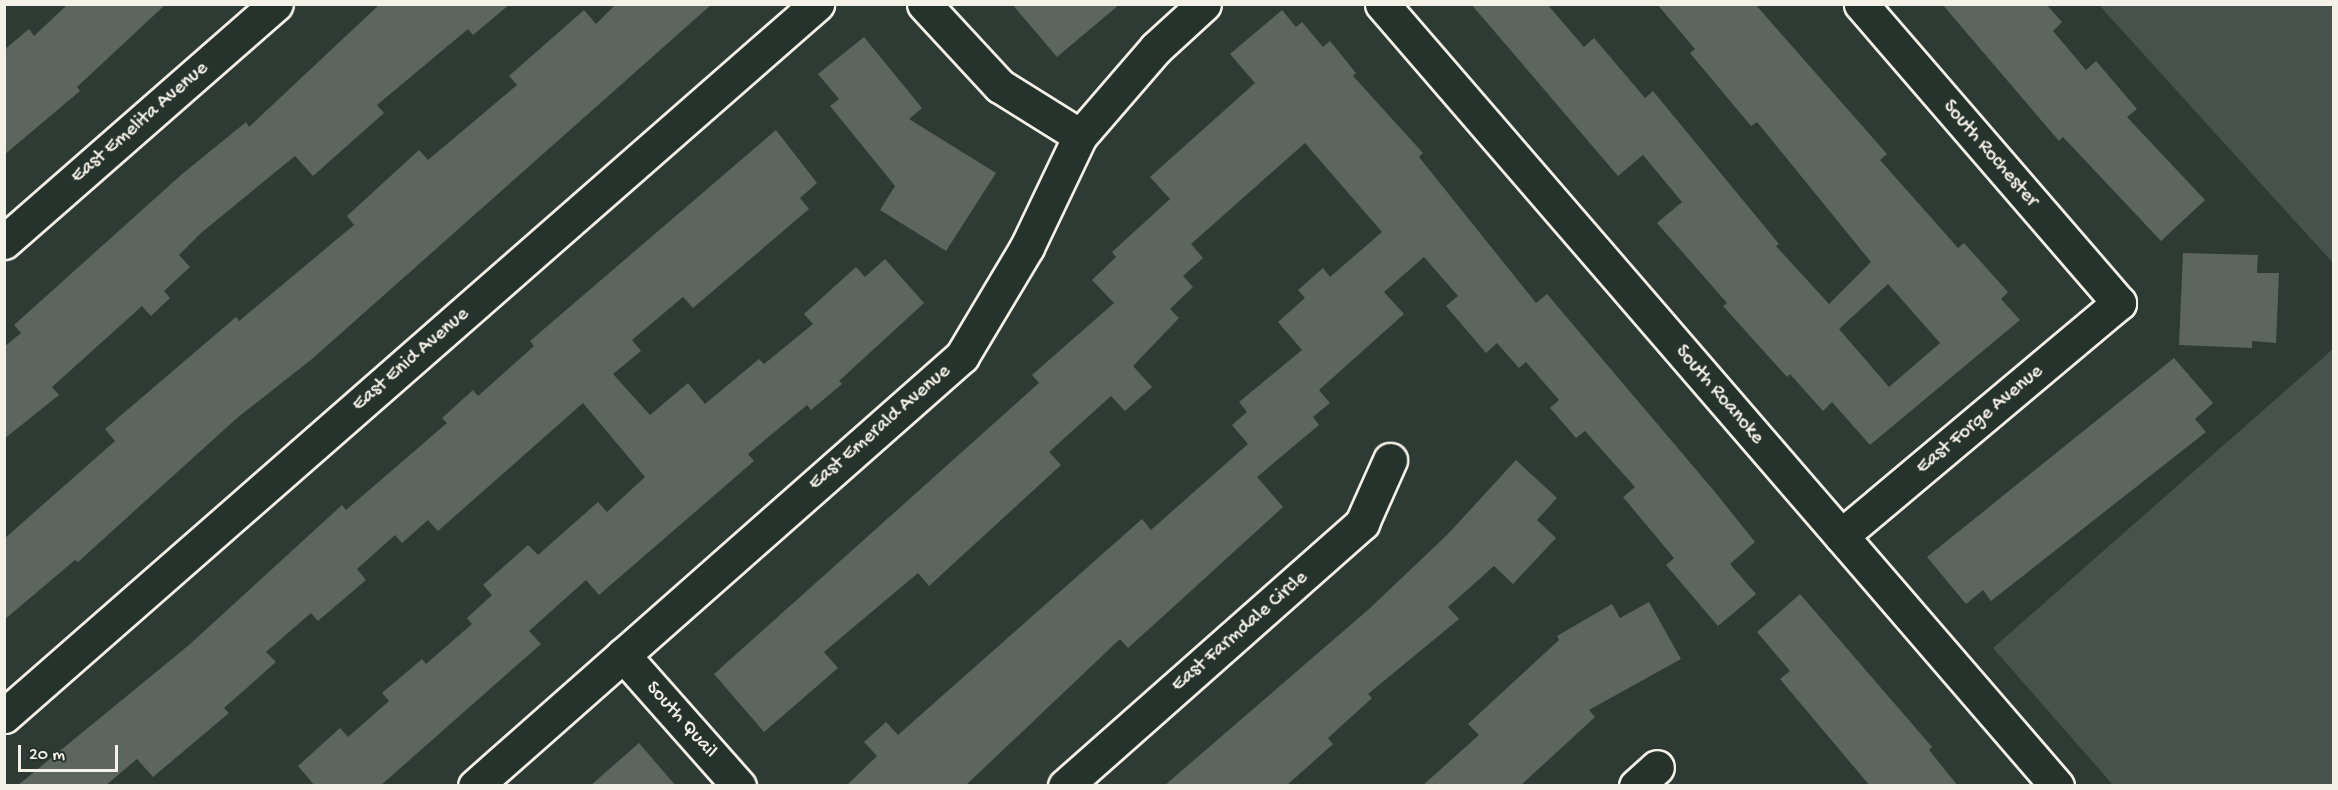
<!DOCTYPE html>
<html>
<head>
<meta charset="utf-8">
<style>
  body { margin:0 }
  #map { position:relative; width:2338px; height:790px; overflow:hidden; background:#2e3b34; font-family:"Gochi Hand",sans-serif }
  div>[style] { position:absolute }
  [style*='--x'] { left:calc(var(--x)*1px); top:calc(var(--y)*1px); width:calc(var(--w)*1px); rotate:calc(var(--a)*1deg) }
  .green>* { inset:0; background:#48524c }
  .building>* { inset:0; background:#5c655e }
  .roads { filter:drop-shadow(2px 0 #f4f1e8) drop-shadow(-2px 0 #f4f1e8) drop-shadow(0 2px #f4f1e8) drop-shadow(0 -2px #f4f1e8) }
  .minor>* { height:33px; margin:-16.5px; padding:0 16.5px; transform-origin:16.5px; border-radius:16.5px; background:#26332d }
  span { translate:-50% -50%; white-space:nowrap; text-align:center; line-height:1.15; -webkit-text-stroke:6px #26332d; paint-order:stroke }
  .street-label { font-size:20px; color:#f4f1e8 }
  .frame { position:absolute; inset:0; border:6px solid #f4f1e8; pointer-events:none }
  .scale { position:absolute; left:18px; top:745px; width:100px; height:27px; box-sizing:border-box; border:3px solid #f4f1e8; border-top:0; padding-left:8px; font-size:18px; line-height:21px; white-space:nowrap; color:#f4f1e8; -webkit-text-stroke:4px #26332d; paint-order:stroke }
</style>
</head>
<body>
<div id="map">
  <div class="green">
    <i style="clip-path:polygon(2099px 5px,2333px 5px,2333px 263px)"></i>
    <i style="clip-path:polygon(2333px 349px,2333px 785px,2113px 785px,1993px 648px)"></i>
  </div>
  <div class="building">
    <i style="clip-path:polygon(68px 4px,166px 4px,77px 87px,80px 91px,4px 155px,4px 50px,29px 29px,34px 36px)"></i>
    <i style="clip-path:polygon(380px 4px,510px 4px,473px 35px,468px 29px,377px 105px,384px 113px,313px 176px,295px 156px,201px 233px,179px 255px,190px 267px,164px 291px,170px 298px,151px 316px,142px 306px,52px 387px,59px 395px,4px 439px,4px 347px,21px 333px,14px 325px,181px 175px,246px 122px,249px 127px)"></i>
    <i style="clip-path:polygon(616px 4px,712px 4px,312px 359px,237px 418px,78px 562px,75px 560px,4px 620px,4px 539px,115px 441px,105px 429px,236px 317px,239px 321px,354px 225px,347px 216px,419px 150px,428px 160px,517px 85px,509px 76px,584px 10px,596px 24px)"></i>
    <i style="clip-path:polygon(1012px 4px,1120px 4px,1057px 57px)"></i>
    <i style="clip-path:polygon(evenodd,1471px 4px,1547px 4px,1584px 47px,1594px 38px,1645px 98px,1653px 91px,1779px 244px,1776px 246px,1829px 304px,1871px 262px,1757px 122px,1751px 126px,1690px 53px,1695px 49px,1657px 4px,1755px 4px,1887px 154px,1880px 160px,1958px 248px,1964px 243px,2008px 292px,2001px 299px,2020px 320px,1870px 445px,1832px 402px,1823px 411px,1790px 374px,1787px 377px,1723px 306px,1727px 303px,1657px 223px,1682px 202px,1643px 155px,1618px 176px,1471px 4px,1888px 284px,1940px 343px,1889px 387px,1839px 329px,1888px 284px)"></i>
    <i style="clip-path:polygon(1942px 4px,2046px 4px,2062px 22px,2053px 31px,2086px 70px,2096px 61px,2137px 109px,2127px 117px,2205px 200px,2161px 241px,2063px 137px,2059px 141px)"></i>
    <i style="clip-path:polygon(1282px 10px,1296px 27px,1302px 22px,1323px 47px,1330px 41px,1356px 73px,1353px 76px,1423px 153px,1419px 157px,1536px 303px,1547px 294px,1715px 492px,1755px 542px,1730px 564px,1756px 594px,1718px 626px,1666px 565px,1674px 558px,1623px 497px,1635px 487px,1585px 431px,1576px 438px,1550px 408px,1559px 400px,1526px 362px,1519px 368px,1497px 343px,1486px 353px,1446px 306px,1458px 296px,1424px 257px,1384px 292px,1404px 314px,1319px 390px,1330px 403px,1313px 417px,1319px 425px,1257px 477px,1283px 507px,1181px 600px,1128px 648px,1120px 639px,965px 786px,846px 786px,877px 756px,864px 742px,886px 722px,898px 735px,1142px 519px,1151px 530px,1248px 444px,1232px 425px,1247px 412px,1239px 402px,1302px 350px,1278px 322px,1305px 298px,1298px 290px,1323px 268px,1330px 277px,1382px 232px,1305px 143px,1191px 244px,1203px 258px,1183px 276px,1193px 287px,1170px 309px,1179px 318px,1133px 366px,1152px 387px,1125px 411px,1111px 396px,1049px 452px,1061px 465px,929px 586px,918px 573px,824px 652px,838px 668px,764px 732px,714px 674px,1039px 383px,1032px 375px,1114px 303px,1092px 280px,1116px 257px,1112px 252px,1170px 199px,1150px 177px,1255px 83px,1230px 54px)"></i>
    <i style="clip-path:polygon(864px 37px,922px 108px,909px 119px,996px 173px,946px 251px,880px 210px,895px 186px,830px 106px,839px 99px,818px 74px)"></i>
    <i style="clip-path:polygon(776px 130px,817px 183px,800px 198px,809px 209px,693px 308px,683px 297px,632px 340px,641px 351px,613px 374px,650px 415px,688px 383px,705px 404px,759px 359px,764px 364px,813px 324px,804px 314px,856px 267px,865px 277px,885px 259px,924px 303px,839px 381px,842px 384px,811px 410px,807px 405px,748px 454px,754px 461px,599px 595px,586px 580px,529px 631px,541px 644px,380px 786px,315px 786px,298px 766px,340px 728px,348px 737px,389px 701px,382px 693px,422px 659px,426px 664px,472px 624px,467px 618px,492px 595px,483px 585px,528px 545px,538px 555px,598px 502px,607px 512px,645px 477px,583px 403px,438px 531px,428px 520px,402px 543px,395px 535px,357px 569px,366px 580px,318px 621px,311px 613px,266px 652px,276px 662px,224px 708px,229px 713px,153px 777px,137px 759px,105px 786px,17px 786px,189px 645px,342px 505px,346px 510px,447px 423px,442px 418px,473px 390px,478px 396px,534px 346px,530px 341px)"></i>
    <i style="clip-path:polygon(2183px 253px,2258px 255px,2257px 273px,2279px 273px,2276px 343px,2252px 341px,2252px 348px,2179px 345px)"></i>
    <i style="clip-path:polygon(2174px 358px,2213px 403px,2195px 419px,2206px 432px,1991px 601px,1983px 590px,1966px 604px,1927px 557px)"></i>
    <i style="clip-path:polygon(1516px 460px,1557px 498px,1537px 520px,1556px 538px,1513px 584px,1494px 566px,1448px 607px,1459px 619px,1368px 694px,1372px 698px,1328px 738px,1333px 744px,1286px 786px,1164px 786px,1369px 609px,1448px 534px)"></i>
    <i style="clip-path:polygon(1800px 594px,1932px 747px,1929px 750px,1958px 786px,1870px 786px,1780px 679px,1790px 671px,1757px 632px)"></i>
    <i style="clip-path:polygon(1649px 602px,1681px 659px,1589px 710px,1595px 717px,1520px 786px,1422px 786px,1479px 735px,1468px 724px,1559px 640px,1557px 636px,1612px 604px,1620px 618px)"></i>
    <i style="clip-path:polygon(639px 743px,676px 786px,590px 786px)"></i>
  </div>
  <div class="roads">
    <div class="minor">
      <i style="--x:924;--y:4;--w:112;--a:47.2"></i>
      <i style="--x:1000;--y:86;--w:94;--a:32"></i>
      <i style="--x:1382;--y:4;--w:1033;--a:49.2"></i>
      <i style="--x:4;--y:242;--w:361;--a:-41.2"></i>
      <i style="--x:1841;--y:536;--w:363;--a:-40"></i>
      <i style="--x:2119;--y:303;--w:395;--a:-130.8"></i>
      <i style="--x:623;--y:655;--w:175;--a:48.5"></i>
      <i style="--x:4;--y:716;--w:1081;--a:-41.21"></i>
      <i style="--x:475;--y:786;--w:650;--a:-41.44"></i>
      <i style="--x:962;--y:356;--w:127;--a:-59.2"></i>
      <i style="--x:1027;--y:247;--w:123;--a:-64.5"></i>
      <i style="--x:1080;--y:136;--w:116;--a:-49.2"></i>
      <i style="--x:1156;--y:48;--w:65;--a:-42.5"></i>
      <i style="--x:1065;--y:786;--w:397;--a:-41.5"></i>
      <i style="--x:1362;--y:523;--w:69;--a:-66"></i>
      <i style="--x:1636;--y:786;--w:28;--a:-42"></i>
    </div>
  </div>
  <div class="street-label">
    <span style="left:140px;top:123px;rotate:-41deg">East Emelita Avenue</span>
    <span style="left:1990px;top:154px;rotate:49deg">South Rochester</span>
    <span style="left:411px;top:360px;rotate:-41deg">East Enid Avenue</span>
    <span style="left:1719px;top:395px;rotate:49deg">South Roanoke</span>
    <span style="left:1980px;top:420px;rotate:-40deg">East Forge Avenue</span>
    <span style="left:880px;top:428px;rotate:-41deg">East Emerald Avenue</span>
    <span style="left:1240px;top:632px;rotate:-41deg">East Farmdale Circle</span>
    <span style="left:681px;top:720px;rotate:48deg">South Quail</span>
  </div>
  <div class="frame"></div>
  <div class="scale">20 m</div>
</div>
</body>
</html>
